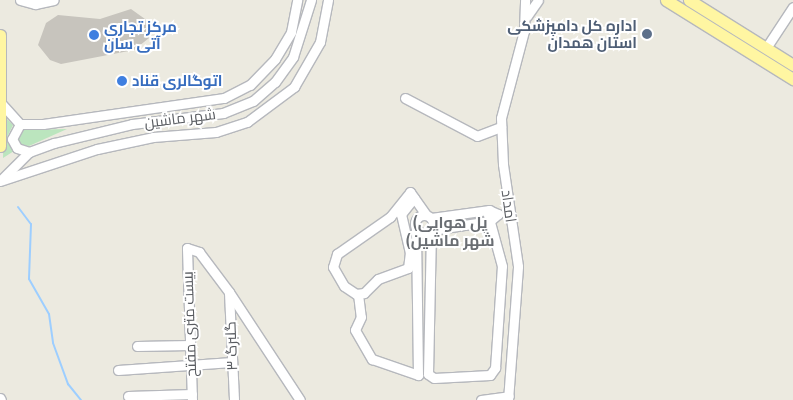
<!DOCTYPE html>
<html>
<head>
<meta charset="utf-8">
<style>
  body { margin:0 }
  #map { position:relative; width:793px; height:400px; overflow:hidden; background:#eceae0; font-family:"Public Sans",Cairo,sans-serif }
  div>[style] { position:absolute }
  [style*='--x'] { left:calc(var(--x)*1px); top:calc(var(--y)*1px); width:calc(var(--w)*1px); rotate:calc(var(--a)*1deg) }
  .green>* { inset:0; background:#bbe5be }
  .stream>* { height:2px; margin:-1px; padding:0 1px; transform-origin:1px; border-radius:1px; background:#9dceff }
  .building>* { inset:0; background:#c7c4bd }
  .roads { filter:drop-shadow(1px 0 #b6b8bd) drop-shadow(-1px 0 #b6b8bd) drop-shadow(0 1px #b6b8bd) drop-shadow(0 -1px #b6b8bd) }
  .minor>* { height:9px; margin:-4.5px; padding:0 4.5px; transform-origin:4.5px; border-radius:4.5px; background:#fff }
  .minor>.ring { margin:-4.5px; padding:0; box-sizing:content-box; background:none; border:9px solid #fff; border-radius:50% }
  .major>* { height:11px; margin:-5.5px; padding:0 5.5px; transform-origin:5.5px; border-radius:5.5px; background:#fff6a2 }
  .dots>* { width:14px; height:14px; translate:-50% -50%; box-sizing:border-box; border:2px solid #fff; border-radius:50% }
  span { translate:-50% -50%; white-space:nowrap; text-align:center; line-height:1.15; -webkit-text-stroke:4px #fff; paint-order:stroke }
  .service-label { font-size:15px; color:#4e5e75; font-weight:700 }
  .right { translate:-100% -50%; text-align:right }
  .shop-label { font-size:15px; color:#366cbe; font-weight:700 }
  .left { translate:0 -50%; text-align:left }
  .street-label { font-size:15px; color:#595c61 }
  .neighbourhood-label { font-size:16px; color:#6a6e73; font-weight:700 }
</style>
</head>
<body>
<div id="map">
  <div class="green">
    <i style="clip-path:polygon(4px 116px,13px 125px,7px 137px,14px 151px,3px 158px)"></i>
    <i style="clip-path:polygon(67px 129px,29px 146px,20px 145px,17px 139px,23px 130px)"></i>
  </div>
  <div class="stream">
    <i style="--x:18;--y:207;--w:21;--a:53"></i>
    <i style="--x:31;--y:224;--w:55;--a:92.1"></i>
    <i style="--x:29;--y:279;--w:40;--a:60.3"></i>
    <i style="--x:49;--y:314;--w:29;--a:82"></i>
    <i style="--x:53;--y:343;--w:44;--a:69.9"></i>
    <i style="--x:68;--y:384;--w:21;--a:51"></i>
  </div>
  <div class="building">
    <i style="clip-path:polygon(131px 9px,145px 19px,149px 31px,149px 38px,134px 50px,61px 64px,50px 60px,38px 45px,46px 23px,58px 15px,100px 19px)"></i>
  </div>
  <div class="roads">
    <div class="minor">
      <i style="--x:20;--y:0;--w:16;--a:15"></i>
      <i style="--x:35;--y:4;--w:19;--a:-12"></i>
      <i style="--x:527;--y:16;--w:19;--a:-55"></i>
      <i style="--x:766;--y:48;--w:49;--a:-56.6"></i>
      <i style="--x:405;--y:98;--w:81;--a:27.8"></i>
      <i style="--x:477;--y:136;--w:26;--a:-21"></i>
      <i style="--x:0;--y:102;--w:30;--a:48"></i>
      <i style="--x:20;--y:124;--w:23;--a:0"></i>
      <i style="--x:43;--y:124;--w:183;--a:-8.2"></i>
      <i style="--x:224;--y:98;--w:29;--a:-27"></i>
      <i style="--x:250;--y:85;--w:36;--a:-46"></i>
      <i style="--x:275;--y:59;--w:31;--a:-59"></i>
      <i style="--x:291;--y:32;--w:33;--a:-79"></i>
      <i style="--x:20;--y:124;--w:17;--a:118"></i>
      <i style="--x:12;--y:139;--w:10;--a:61"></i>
      <i style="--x:17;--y:148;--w:13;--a:18"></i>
      <i style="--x:2;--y:179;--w:38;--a:-45"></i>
      <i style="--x:29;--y:152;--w:27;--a:-20"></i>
      <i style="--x:54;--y:143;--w:80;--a:-13.7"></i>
      <i style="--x:132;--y:124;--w:92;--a:-6.9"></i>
      <i style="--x:223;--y:113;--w:32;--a:-22"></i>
      <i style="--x:253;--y:101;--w:29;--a:-41"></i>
      <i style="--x:275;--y:82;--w:31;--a:-54"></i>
      <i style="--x:293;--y:57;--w:60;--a:-72.5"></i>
      <i style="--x:0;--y:181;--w:102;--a:-18.3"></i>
      <i style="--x:97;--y:149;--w:57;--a:-12.1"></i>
      <i style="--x:153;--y:137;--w:63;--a:-4.5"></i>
      <i style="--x:216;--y:132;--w:33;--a:-18"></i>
      <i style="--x:247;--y:122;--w:59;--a:-36.7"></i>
      <i style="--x:294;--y:87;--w:52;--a:-60"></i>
      <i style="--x:320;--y:42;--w:43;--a:-79.2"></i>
      <i style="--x:414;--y:198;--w:21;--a:129"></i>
      <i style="--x:401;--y:214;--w:39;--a:77"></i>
      <i style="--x:410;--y:252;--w:16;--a:97"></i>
      <i style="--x:408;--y:268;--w:32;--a:160"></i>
      <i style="--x:378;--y:279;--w:20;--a:135"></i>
      <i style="--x:364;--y:293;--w:8;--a:173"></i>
      <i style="--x:356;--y:294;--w:14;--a:-146"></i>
      <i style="--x:344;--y:286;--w:22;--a:-120"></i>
      <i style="--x:333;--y:267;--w:14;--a:-73"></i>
      <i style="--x:337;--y:254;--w:65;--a:-34.9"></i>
      <i style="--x:390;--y:217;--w:32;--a:-51"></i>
      <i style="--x:410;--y:192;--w:28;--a:55"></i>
      <i class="ring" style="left:415px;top:215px;width:9px;height:9px"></i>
      <i style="--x:431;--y:218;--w:59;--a:-7.9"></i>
      <i style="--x:489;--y:210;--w:10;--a:24"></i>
      <i style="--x:498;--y:214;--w:11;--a:139"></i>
      <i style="--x:490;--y:221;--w:59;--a:171.2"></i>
      <i style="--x:431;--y:231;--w:143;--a:91.2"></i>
      <i style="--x:428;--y:374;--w:7;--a:34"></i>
      <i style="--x:434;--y:378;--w:56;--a:-3.1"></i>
      <i style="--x:490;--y:375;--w:9;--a:-54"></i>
      <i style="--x:495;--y:368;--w:102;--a:-86.1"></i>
      <i style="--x:502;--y:266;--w:57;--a:-105.3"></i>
      <i style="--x:229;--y:293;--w:107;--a:87.3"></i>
      <i style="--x:358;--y:294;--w:23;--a:83"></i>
      <i style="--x:361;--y:317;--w:14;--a:115"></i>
      <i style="--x:355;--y:330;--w:34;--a:60"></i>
      <i style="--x:372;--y:359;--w:49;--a:19.2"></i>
      <i style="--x:418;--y:375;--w:147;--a:-90.8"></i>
      <i style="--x:137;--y:346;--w:53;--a:-1.1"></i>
      <i style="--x:118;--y:370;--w:114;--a:-4"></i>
      <i style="--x:128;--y:396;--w:64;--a:-1.8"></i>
      <i style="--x:0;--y:398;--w:2;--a:63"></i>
      <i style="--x:192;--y:400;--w:152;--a:-91.9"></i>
      <i style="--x:187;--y:248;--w:13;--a:18"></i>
      <i style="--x:199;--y:252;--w:50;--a:53.1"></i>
      <i style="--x:229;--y:292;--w:129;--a:56.7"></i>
      <i style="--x:481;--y:400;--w:28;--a:-8"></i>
      <i style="--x:508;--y:400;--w:134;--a:-85.7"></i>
      <i style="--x:518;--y:266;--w:103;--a:-98.4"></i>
      <i style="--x:503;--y:164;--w:46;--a:-92.5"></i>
      <i style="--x:501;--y:118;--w:90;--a:-75.2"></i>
      <i style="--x:524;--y:31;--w:31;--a:-88"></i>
    </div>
    <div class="major">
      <i style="--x:666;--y:0;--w:150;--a:31.9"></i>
      <i style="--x:689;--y:0;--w:123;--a:32"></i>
      <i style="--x:0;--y:35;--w:111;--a:90"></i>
    </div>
  </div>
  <div class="dots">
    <i style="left:647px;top:34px;background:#5c6f8a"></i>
    <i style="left:94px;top:35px;background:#3f7fe0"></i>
    <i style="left:122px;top:81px;background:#3f7fe0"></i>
  </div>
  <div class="service-label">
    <span class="right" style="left:637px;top:34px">اداره کل دامپزشکی<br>استان همدان</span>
  </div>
  <div class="shop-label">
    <span class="left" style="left:104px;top:35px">مرکز تجاری<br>آتی سان</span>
    <span class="left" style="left:132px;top:81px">اتوگالری قناد</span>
  </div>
  <div class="street-label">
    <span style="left:180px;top:118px;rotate:-7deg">شهر ماشین</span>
    <span style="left:509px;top:206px;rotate:82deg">امداد</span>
    <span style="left:189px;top:324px;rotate:-92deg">بیست متری مفتح</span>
    <span style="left:231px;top:346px;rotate:-92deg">گلبرگ ۳</span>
  </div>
  <div class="neighbourhood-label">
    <span style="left:450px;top:232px">(پل هوایی<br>(شهر ماشین</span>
  </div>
</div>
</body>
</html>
